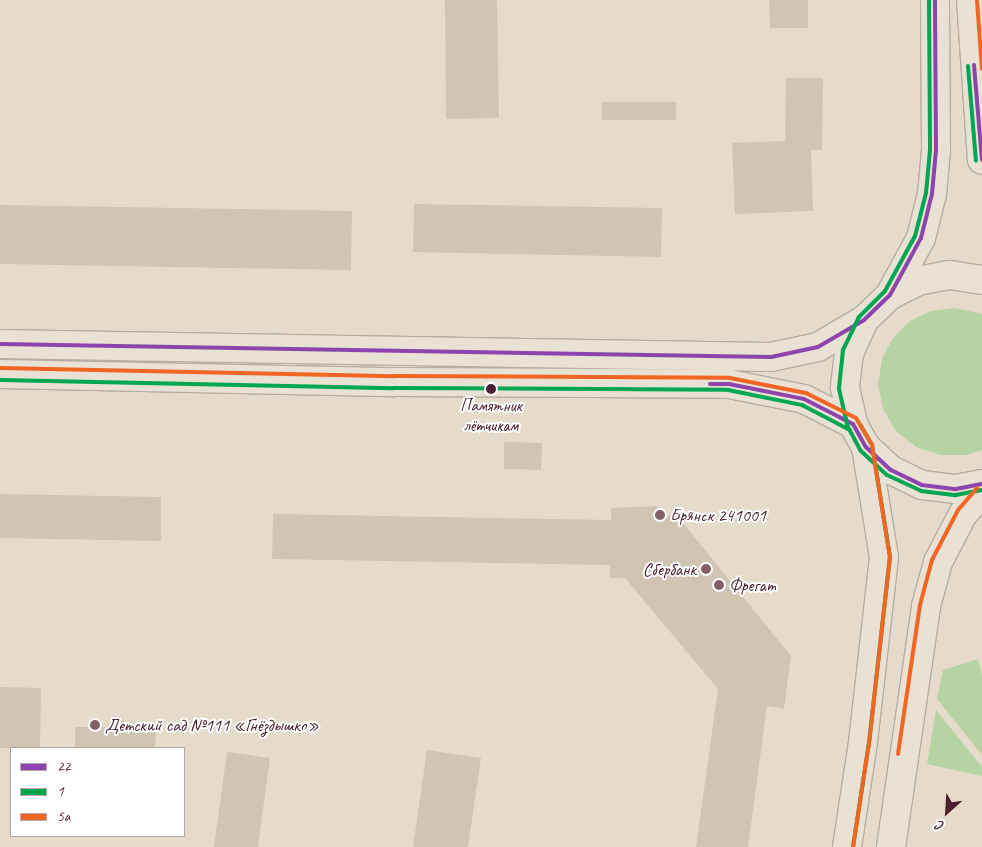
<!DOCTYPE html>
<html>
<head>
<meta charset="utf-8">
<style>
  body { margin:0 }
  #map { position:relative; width:982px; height:847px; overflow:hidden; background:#e6dbcb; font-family:Caveat,sans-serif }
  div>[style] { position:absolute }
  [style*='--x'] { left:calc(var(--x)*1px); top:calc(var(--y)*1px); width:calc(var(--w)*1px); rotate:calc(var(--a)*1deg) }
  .green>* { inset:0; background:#b6d3a3 }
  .building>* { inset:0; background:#d1c4b2 }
  .roads { filter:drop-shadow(1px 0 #b7aca3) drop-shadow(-1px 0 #b7aca3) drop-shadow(0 1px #b7aca3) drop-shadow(0 -1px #b7aca3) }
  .major>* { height:28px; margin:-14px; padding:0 14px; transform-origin:14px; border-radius:14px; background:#e9e1d4 }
  .bus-1>* { height:4px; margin:-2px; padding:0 2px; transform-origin:2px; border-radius:2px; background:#8e44ad }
  .bus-2>* { height:4px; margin:-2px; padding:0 2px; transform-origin:2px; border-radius:2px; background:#00a651 }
  .bus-3>* { height:4px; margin:-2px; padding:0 2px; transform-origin:2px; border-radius:2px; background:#f26522 }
  .dots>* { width:14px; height:14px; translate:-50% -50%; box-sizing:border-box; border:2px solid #fff; border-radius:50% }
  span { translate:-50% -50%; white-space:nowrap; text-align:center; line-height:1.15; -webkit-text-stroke:4px #fff; paint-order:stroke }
  .bus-label { font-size:17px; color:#4a1f2b }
  .poi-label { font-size:18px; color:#4a1f2b }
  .left { translate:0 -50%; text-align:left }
  .right { translate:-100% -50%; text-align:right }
  .legend { position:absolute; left:10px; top:747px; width:175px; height:90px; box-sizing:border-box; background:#fff; border:1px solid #b7a5aa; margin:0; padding:6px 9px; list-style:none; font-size:15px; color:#4a1f2b }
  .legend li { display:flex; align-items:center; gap:10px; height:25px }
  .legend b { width:25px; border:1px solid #b7a5aa }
  .north { position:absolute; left:922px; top:787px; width:50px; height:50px; -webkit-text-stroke:4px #fff; paint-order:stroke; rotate:206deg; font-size:14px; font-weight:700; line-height:20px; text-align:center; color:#4a1f2b }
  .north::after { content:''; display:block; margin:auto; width:18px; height:22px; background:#4a1f2b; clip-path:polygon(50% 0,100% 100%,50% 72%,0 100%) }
</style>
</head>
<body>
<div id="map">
  <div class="green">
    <i style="clip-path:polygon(955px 308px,982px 314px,982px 450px,966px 455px,940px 455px,916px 447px,896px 431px,883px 409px,878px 384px,882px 359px,893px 338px,910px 321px,931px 311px)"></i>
    <i style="clip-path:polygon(978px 659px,982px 675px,982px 755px,937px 699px,943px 670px)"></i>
    <i style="clip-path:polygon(936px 710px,982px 767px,982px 776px,927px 764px)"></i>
  </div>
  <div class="building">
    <i style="clip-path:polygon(445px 0,497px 0,499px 118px,446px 119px)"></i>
    <i style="clip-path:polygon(769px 0,808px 0,808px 28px,770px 28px)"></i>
    <i style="clip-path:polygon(786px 78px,823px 78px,822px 150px,811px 150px,813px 211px,735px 214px,732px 143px,785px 141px)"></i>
    <i style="clip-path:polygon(602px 102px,676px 102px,676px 120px,602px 120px)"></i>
    <i style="clip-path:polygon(414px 204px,662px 208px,661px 257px,413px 252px)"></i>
    <i style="clip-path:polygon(0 205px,352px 211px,351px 270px,0 264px)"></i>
    <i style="clip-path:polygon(504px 442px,542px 443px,541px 470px,504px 469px)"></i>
    <i style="clip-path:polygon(0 494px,161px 497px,161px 541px,0 538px)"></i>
    <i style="clip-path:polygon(657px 506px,665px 519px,674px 512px,791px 656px,784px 709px,767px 706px,748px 847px,696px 847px,718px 689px,625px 578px,610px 578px,610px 565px,272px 559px,273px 514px,611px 520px,611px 508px)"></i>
    <i style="clip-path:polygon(0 687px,41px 688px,40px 748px,0 748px)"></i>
    <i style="clip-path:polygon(75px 727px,156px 727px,155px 748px,75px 748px)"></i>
    <i style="clip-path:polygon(427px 750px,481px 758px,468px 847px,413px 847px)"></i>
    <i style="clip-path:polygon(227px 752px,270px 758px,258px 847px,214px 847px)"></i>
  </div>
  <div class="roads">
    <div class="major">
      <i style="--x:971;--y:0;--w:160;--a:86.1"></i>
      <i style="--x:982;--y:280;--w:33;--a:-171"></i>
      <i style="--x:949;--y:275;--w:32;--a:169"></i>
      <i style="--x:918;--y:281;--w:31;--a:153"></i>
      <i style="--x:890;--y:295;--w:36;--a:136"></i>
      <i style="--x:864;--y:320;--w:36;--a:114"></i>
      <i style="--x:849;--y:353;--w:35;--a:97"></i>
      <i style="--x:845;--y:388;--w:37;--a:77"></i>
      <i style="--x:853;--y:424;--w:26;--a:61"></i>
      <i style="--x:866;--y:447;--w:34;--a:43"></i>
      <i style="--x:891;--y:470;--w:34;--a:26"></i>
      <i style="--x:922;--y:485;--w:34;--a:7"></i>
      <i style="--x:956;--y:489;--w:26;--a:-11"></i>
      <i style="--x:890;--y:295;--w:65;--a:-61.5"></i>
      <i style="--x:921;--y:238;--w:45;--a:-76"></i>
      <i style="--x:932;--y:194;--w:44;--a:-84.8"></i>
      <i style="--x:936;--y:150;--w:150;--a:-90.4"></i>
      <i style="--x:0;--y:344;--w:771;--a:0.97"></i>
      <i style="--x:771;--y:357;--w:48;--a:-12"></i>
      <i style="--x:818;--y:347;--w:53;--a:-30.4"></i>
      <i style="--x:0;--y:374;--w:394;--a:1.2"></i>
      <i style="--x:394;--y:382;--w:335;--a:0.3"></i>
      <i style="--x:729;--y:384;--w:76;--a:11.3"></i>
      <i style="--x:804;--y:399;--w:55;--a:27"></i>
      <i style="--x:847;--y:847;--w:106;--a:-81.3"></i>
      <i style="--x:863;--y:742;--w:186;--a:-83.5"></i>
      <i style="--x:884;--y:557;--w:111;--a:-99.3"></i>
      <i style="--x:891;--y:847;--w:244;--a:-81.7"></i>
      <i style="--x:926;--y:606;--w:46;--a:-74.7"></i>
      <i style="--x:938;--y:562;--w:54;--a:-62.5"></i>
      <i style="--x:963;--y:514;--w:29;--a:-49"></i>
    </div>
  </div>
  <div class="bus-1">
    <i style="--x:974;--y:65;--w:95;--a:85.2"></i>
    <i style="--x:0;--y:344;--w:771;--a:0.97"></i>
    <i style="--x:771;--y:357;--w:48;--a:-12"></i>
    <i style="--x:818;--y:347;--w:53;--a:-30.4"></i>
    <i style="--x:864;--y:320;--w:36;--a:-44"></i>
    <i style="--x:890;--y:295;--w:65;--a:-61.5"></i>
    <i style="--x:921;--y:238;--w:45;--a:-76"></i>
    <i style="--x:932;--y:194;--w:44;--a:-84.8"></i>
    <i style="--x:936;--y:150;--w:150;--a:-90.4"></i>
    <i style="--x:710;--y:384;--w:19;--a:0"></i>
    <i style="--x:729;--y:384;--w:76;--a:11.3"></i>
    <i style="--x:804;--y:399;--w:55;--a:27"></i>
    <i style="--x:853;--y:424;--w:26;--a:61"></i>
    <i style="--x:866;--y:447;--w:34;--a:43"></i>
    <i style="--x:891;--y:470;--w:34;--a:26"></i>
    <i style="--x:922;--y:485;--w:34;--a:7"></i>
    <i style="--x:956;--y:489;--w:26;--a:-11"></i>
  </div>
  <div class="bus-2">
    <i style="--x:929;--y:0;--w:150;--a:89.6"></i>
    <i style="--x:930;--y:150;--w:43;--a:95.3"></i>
    <i style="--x:926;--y:193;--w:44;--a:104.3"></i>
    <i style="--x:915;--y:236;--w:63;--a:118.6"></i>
    <i style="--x:885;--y:291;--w:37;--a:135"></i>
    <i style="--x:859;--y:317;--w:37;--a:116"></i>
    <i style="--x:843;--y:350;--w:39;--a:96"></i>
    <i style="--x:839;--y:389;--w:39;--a:77"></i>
    <i style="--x:848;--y:427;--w:27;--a:62"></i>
    <i style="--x:861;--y:451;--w:35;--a:43"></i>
    <i style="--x:887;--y:475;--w:38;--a:25"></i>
    <i style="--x:921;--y:491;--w:35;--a:7"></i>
    <i style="--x:956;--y:495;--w:26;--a:-11"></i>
    <i style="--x:968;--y:66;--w:95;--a:85.2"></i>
    <i style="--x:0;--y:380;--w:394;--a:1.2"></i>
    <i style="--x:394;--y:388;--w:334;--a:0.3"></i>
    <i style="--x:728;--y:390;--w:76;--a:11.5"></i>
    <i style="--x:802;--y:405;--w:54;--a:27.5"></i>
    <i style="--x:853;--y:847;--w:105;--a:-81.3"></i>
    <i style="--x:869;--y:743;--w:187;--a:-83.6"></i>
    <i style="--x:890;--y:557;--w:113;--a:-99.1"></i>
    <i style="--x:872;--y:445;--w:22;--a:-120"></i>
  </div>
  <div class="bus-3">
    <i style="--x:977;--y:0;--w:69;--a:85.9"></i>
    <i style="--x:0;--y:368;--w:394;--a:1.2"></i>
    <i style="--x:394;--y:376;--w:336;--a:0.3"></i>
    <i style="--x:730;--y:378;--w:77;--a:11.2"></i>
    <i style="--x:806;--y:393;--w:56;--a:26.6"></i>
    <i style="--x:856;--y:418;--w:31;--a:59"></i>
    <i style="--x:872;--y:445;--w:113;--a:80.9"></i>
    <i style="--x:890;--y:557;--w:187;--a:96.4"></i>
    <i style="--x:869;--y:743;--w:105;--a:98.7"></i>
    <i style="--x:898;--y:754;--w:151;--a:-81.6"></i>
    <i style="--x:920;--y:605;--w:47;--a:-75.1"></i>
    <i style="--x:932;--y:560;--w:56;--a:-62.5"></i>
    <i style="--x:958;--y:510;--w:29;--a:-49"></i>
  </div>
  <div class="dots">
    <i style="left:491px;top:389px;background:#4a1f2b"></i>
    <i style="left:660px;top:515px;background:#816163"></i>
    <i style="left:706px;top:569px;background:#816163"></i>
    <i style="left:719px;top:585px;background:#816163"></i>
    <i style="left:95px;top:725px;background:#816163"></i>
  </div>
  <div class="bus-label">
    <span style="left:491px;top:416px">Памятник<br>лётчикам</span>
  </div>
  <div class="poi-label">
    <span class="left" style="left:670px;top:515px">Брянск 241001</span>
    <span class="right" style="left:696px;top:569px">Сбербанк</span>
    <span class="left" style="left:729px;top:585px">Фрегат</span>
    <span class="left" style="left:105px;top:725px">Детский сад №111 «Гнёздышко»</span>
  </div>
  <ul class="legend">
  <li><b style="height:6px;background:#8e44ad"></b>22</li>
  <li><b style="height:6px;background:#00a651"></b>1</li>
  <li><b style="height:6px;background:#f26522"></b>5а</li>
  </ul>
  <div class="north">С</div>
</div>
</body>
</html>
